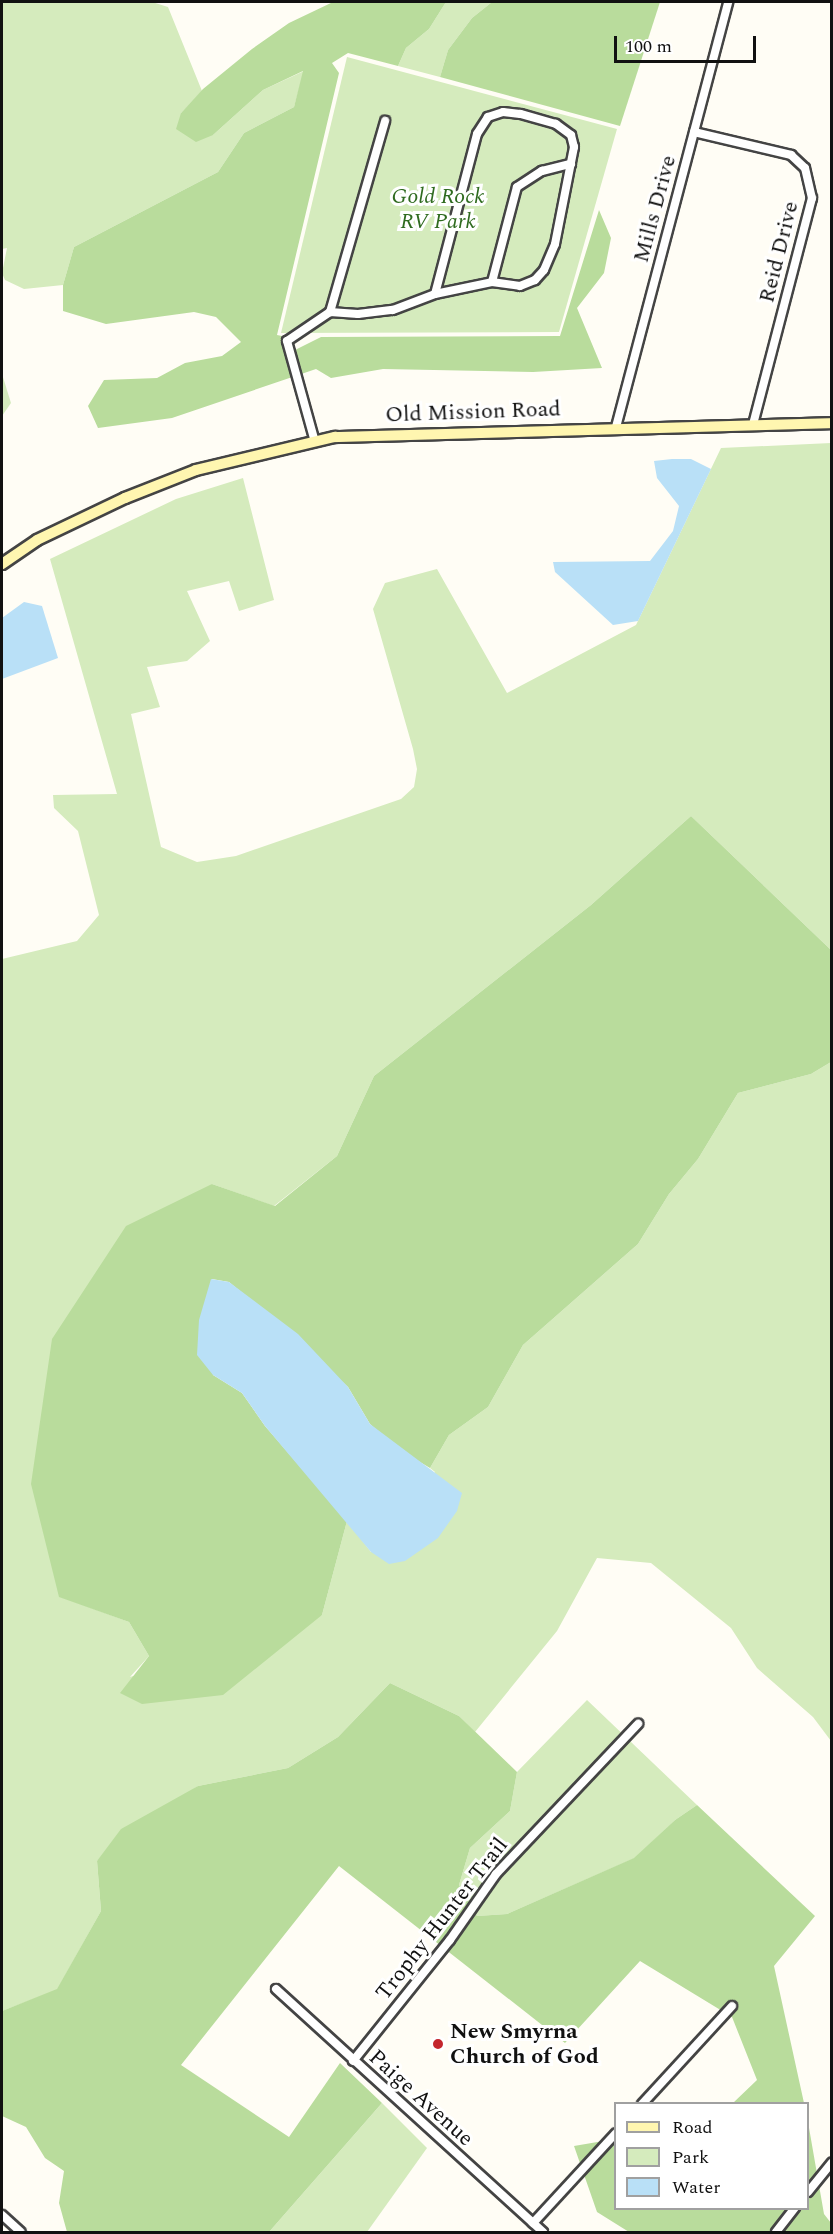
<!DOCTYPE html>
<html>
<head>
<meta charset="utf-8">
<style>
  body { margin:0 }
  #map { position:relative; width:833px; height:2234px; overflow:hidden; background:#fffdf5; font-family:Spectral,serif }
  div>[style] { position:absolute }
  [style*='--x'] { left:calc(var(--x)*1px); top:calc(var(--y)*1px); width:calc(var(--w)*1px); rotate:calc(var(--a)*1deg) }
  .green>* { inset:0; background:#d5ebbd }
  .forest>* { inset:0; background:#b9dc9c }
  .water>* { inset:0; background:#b9e0f7 }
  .roads { filter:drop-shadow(2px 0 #444) drop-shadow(-2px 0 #444) drop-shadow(0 2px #444) drop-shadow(0 -2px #444) }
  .street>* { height:8px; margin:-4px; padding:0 4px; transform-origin:4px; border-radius:4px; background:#fff }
  .secondary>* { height:10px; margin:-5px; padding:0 5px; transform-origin:5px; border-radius:5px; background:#fff6b0 }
  .dots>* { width:16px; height:16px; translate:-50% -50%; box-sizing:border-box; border:3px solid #fff; border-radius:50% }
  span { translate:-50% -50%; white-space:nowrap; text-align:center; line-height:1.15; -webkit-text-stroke:6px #fff; paint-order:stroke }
  .park-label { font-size:22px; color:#2f6b1f; font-style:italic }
  .street-label { font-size:22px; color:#111 }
  .poi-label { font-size:22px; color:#111; font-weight:700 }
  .left { translate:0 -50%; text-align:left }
  .frame { position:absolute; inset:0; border:3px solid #111; pointer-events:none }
  .legend { position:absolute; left:614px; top:2102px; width:195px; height:108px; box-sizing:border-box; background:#fff; border:2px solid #a0a0a0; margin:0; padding:8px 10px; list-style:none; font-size:18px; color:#111 }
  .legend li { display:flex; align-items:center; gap:12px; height:30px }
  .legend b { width:30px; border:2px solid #a0a0a0 }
  .scale { position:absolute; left:614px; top:36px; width:142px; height:27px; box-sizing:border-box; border:3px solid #111; border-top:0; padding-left:8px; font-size:18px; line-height:21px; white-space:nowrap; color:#111; -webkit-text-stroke:4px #fff; paint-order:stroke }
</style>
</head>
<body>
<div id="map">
  <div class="green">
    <i style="clip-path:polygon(2px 2px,152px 2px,168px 7px,202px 91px,181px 113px,213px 135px,263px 90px,304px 71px,294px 107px,244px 133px,218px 172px,74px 247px,63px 285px,24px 289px,5px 280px,2px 273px,7px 248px,2px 249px)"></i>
    <i style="clip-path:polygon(446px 2px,492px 2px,472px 18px,448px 50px,440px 77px,398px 66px,406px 48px,429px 29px)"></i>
    <i style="clip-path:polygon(347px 57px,617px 129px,559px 332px,281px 333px)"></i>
    <i style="clip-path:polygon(2px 374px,11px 403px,2px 416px)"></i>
    <i style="clip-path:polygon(831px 443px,831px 950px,691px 816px,591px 905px,374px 1076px,337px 1156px,274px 1206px,212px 1184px,59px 1596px,129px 1622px,149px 1656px,130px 1677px,322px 1615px,347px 1521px,371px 1552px,435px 1472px,430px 1468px,449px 1435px,488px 1407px,523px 1345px,638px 1244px,669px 1194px,698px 1159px,738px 1093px,811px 1074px,831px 1062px,831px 1741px,813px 1717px,757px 1668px,731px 1628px,651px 1563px,597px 1558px,557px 1631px,475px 1732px,459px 1716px,390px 1683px,338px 1737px,288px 1768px,198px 1786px,97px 1861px,101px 1911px,57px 1990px,2px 2011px,2px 959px,77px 941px,99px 915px,78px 831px,54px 808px,53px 795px,117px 794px,50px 559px,176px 499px,243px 478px,274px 600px,239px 611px,229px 581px,187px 591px,210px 641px,187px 661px,147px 667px,160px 707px,131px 714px,161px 847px,197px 862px,236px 856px,401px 799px,414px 787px,417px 769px,413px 749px,373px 609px,385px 583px,437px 569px,507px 693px,636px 625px,721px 448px)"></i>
    <i style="clip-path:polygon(587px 1700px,697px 1805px,675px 1820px,635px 1858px,507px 1914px,477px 1916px,459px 1885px,470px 1848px,510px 1811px,517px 1772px)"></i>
    <i style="clip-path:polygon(382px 2103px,427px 2148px,367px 2232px,269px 2232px)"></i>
  </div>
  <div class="forest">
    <i style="clip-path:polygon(333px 2px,446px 2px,429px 29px,406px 48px,398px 66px,348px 53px,332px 63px,339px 73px,277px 335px,287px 337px,295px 350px,321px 337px,560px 336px,599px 210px,611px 238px,604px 273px,577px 308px,602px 368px,533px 372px,383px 369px,331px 378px,316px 369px,172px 418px,98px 428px,88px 406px,104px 380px,157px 378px,185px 363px,222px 356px,241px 342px,216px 317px,194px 312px,106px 324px,63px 311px,63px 285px,74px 247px,218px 172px,244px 133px,294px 107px,303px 71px,263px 90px,213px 135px,196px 142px,176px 129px,181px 113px,203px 89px,252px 49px,289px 23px)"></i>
    <i style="clip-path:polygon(492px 2px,660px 2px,620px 126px,440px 77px,448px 50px,472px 18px)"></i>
    <i style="clip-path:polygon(691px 816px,831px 950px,831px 1062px,811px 1074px,738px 1093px,698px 1159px,669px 1194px,638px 1244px,523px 1345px,488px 1407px,449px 1435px,430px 1468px,398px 1449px,370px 1424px,348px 1387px,258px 1306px,229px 1282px,212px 1279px,208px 1294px,213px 1375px,242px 1393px,265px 1426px,347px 1521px,322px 1615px,223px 1695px,142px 1704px,120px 1693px,149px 1656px,129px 1622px,59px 1597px,31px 1484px,52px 1339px,126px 1226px,212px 1184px,275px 1206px,337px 1156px,374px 1076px,591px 905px)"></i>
    <i style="clip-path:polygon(390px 1683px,459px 1716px,517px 1772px,510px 1811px,470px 1848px,459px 1885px,477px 1916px,507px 1914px,634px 1858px,675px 1820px,697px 1805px,815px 1916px,774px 1966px,804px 2103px,733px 2103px,757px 2080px,732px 2017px,640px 1961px,565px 2043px,339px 1866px,181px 2065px,289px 2137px,340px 2063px,382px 2103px,269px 2232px,67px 2232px,59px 2203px,64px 2171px,45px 2158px,26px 2127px,2px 2116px,2px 2011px,57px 1989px,101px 1911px,97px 1861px,121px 1829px,198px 1786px,288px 1768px,338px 1737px)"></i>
    <i style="clip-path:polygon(808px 2122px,824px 2214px,831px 2223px,831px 2232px,629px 2232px,597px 2212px,574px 2146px,615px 2139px,616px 2208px,808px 2208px)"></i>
  </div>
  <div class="water">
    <i style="clip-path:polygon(672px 459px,691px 459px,711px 469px,638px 621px,613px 625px,555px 572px,553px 562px,650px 561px,673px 531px,679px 506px,657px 478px,654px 461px)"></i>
    <i style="clip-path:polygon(24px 602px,42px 606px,58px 658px,2px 679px,2px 618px)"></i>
    <i style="clip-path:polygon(211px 1279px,229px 1282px,298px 1334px,348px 1387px,370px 1424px,462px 1493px,457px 1511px,438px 1538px,405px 1561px,389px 1564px,371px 1552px,265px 1426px,242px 1393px,213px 1375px,197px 1355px,199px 1320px)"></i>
  </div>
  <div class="roads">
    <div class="street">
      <i style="--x:694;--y:132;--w:100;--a:13.3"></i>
      <i style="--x:791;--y:155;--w:19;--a:43"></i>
      <i style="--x:805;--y:168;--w:31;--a:77"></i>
      <i style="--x:812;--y:198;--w:234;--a:104.6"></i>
      <i style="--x:492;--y:282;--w:98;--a:-75.3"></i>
      <i style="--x:517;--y:187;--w:30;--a:-33"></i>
      <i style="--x:542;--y:171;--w:30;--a:-14"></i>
      <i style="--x:330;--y:312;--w:28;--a:4"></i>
      <i style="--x:358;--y:314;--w:35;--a:-7"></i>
      <i style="--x:393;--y:310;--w:45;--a:-20.9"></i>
      <i style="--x:435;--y:294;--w:58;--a:-11.9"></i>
      <i style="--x:492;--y:282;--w:28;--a:8"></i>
      <i style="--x:520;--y:286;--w:16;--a:-22"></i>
      <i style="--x:535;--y:280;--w:13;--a:-48"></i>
      <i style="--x:544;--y:270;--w:28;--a:-67"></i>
      <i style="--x:555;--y:244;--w:99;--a:-78.9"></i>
      <i style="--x:574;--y:147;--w:12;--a:-104"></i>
      <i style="--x:571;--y:135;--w:19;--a:-144"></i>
      <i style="--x:556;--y:124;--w:37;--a:-164"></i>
      <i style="--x:520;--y:114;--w:17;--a:-173"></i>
      <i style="--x:503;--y:112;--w:16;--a:162"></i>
      <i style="--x:488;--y:117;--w:20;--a:123"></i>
      <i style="--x:477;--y:134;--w:165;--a:104.7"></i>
      <i style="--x:616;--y:427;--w:440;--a:-75.2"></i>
      <i style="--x:315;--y:442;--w:105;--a:-105.5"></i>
      <i style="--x:287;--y:341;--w:52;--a:-34"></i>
      <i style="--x:330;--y:312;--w:199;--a:-73.9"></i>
      <i style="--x:276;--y:1989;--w:361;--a:42.3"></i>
      <i style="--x:353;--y:2061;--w:155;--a:-51.3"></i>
      <i style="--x:450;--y:1940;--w:80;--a:-55.1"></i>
      <i style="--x:496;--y:1874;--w:207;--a:-46.6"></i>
      <i style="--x:642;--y:2104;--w:133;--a:-47.4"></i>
      <i style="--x:808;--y:2192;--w:38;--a:-51"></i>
      <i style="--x:2;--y:2215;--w:25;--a:42"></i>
      <i style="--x:533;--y:2223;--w:122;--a:-47.3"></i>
      <i style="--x:776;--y:2232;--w:31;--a:-52"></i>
    </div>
    <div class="secondary">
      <i style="--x:2;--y:564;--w:42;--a:-34.4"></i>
      <i style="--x:37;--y:540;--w:98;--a:-25.5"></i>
      <i style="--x:125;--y:498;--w:76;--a:-21.5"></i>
      <i style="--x:196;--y:470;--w:143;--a:-13.4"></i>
      <i style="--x:335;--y:437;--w:497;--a:-1.6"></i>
    </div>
  </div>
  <div class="dots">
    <i style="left:438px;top:2044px;background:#c4262e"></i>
  </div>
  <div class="park-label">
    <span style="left:438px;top:209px">Gold Rock<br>RV Park</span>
  </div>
  <div class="street-label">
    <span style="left:655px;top:209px;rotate:-75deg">Mills Drive</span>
    <span style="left:779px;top:252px;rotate:-76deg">Reid Drive</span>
    <span style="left:473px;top:412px;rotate:-2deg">Old Mission Road</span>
    <span style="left:442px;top:1919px;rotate:-52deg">Trophy Hunter Trail</span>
    <span style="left:421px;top:2098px;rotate:42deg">Paige Avenue</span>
  </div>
  <div class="poi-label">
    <span class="left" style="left:450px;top:2044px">New Smyrna<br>Church of God</span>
  </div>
  <div class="frame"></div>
  <ul class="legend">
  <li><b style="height:8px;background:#fff6b0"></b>Road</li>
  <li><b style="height:16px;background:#d5ebbd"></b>Park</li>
  <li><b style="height:16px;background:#b9e0f7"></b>Water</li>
  </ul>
  <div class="scale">100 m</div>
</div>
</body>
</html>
